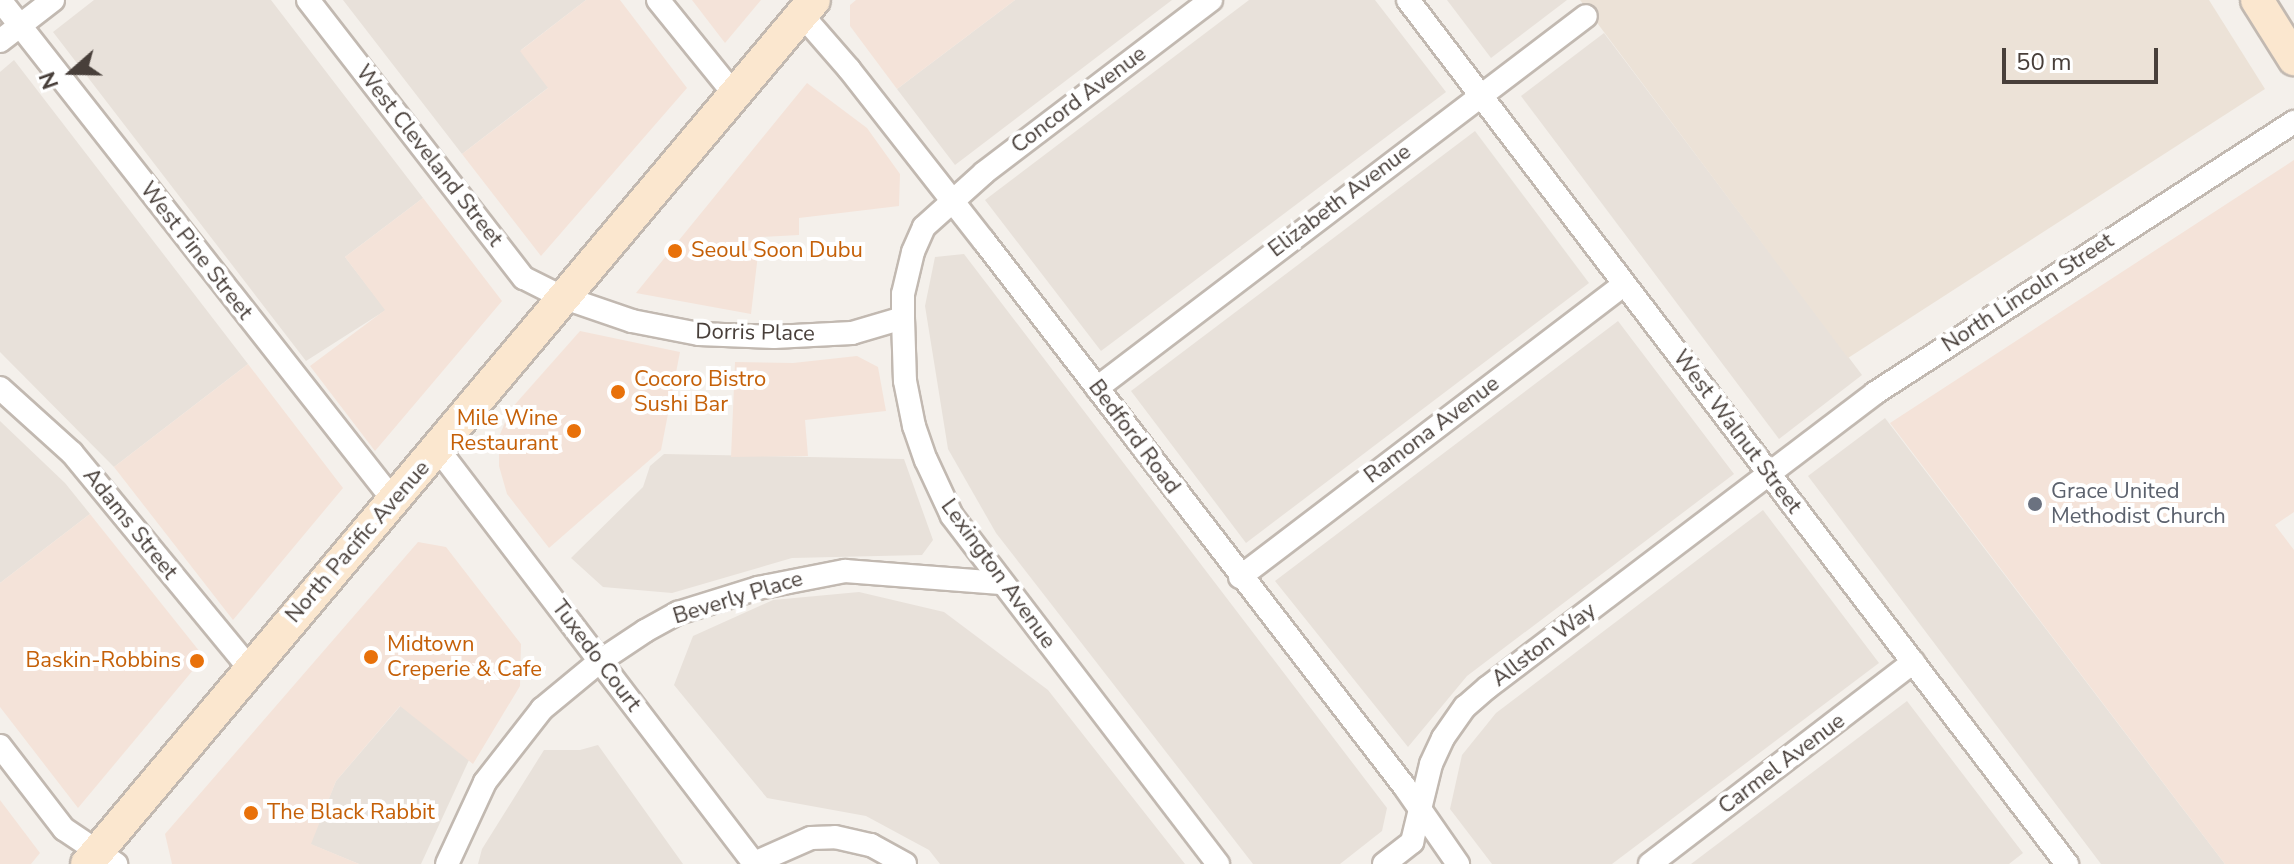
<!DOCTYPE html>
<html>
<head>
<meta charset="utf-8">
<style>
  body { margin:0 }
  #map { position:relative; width:2294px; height:864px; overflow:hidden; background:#f4f0eb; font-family:"Nunito Sans",sans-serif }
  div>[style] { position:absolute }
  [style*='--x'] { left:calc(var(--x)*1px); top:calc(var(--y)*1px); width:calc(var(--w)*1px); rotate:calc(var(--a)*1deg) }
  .residential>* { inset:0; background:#e8e1da }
  .commercial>* { inset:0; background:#f4e3d9 }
  .education>* { inset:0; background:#ece2d7 }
  .roads { filter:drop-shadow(2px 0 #c2b9b1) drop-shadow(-2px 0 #c2b9b1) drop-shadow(0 2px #c2b9b1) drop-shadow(0 -2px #c2b9b1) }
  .street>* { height:22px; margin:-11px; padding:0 11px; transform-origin:11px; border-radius:11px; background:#fff }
  .secondary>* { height:32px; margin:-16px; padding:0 16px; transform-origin:16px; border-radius:16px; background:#fbe7cf }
  .dots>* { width:22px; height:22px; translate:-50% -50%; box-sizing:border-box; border:4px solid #fff; border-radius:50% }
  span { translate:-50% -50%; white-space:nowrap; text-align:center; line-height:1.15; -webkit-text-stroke:8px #fff; paint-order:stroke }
  .street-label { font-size:22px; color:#483f3a }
  .food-label { font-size:22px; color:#c56008 }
  .left { translate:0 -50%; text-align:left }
  .right { translate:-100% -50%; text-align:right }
  .worship-label { font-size:22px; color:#5b616d }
  .north { position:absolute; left:32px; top:32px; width:80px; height:80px; -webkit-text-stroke:6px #fff; paint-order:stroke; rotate:250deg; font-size:22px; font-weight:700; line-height:32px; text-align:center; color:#483f3a }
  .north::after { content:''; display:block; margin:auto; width:28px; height:36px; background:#483f3a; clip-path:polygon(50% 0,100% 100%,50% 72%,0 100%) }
  .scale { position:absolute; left:2002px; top:48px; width:156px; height:36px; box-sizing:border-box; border:4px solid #483f3a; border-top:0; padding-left:10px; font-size:24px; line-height:28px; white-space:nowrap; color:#483f3a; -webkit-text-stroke:6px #fff; paint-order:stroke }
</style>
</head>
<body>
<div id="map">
  <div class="residential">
    <i style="clip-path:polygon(94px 0,271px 0,423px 198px,345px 257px,386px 310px,306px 361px,53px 32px)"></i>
    <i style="clip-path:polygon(343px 0,586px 0,521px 50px,549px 87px,462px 154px)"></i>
    <i style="clip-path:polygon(1015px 0,1172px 0,955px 165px,897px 89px)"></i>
    <i style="clip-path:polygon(1249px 0,1375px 0,1446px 92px,1101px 351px,985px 200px)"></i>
    <i style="clip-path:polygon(1447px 0,1567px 0,1491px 58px)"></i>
    <i style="clip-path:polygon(1604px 33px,1862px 375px,1779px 439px,1521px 96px)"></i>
    <i style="clip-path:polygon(14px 60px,248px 364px,114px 467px,0 352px,0 72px)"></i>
    <i style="clip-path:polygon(1475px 131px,1589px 283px,1246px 543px,1131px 391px)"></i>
    <i style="clip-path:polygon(964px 254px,1387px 808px,1382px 831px,1340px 864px,1253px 864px,996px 533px,948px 449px,925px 306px,935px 257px)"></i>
    <i style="clip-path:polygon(1618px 321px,1734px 474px,1467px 676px,1408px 747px,1275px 581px)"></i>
    <i style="clip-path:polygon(1885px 418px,2225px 864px,2101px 864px,1808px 476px)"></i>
    <i style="clip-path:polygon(0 421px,65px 483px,90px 514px,0 583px)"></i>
    <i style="clip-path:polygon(664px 454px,904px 459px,933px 540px,922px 555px,792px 558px,672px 593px,603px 587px,571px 558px,643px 487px,650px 466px)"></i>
    <i style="clip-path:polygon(1763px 510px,1879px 663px,1612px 864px,1492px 864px,1450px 809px,1462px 755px,1496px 713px)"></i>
    <i style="clip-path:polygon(859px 592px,944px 612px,1048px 690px,1185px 864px,940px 864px,929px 850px,866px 816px,767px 798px,674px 685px,693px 636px,773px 600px)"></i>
    <i style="clip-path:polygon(1907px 701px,2023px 853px,2009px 864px,1691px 864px)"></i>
    <i style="clip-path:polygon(403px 703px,469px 760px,421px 864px,359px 864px,310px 844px,336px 781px)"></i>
    <i style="clip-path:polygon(598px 745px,683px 864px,478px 864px,482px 849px,544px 750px,580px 750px)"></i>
  </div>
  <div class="commercial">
    <i style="clip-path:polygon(586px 0,620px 0,687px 88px,541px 256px,462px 154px,548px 88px,520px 51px)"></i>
    <i style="clip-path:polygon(692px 0,761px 0,725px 43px)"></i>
    <i style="clip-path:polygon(856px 0,1015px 0,897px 89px,850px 26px,850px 5px)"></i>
    <i style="clip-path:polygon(807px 83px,867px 128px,900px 174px,899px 206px,799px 218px,799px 235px,760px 237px,751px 314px,636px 293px)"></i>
    <i style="clip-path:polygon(2294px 160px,2294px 512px,2275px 525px,2294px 550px,2294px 864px,2225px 864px,1890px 423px)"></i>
    <i style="clip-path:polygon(423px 198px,502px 301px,375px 451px,310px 366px,385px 310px,345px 257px)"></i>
    <i style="clip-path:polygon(580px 331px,680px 352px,661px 450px,549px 548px,507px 494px,499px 466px,499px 437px,510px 410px)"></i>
    <i style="clip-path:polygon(857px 356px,878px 367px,886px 411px,805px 420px,808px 456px,731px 457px,735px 362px,793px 363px)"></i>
    <i style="clip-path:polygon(248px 364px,343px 488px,233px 620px,114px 467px)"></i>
    <i style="clip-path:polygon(90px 514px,204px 657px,78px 808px,0 707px,0 583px)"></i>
    <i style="clip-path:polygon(418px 542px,446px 547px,521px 644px,520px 686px,473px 764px,400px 706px,336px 781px,311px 844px,359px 864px,172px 864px,165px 834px)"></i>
    <i style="clip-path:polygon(0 800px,40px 853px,31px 864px,0 864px)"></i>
  </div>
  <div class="education">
    <i style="clip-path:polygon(1580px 0,2209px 0,2265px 89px,1848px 358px)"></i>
  </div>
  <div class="roads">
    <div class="street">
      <i style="--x:0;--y:0;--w:637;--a:51.82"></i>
      <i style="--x:308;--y:0;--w:352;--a:52.2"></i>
      <i style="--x:524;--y:278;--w:42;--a:26.6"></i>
      <i style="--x:562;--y:297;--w:74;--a:18.9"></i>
      <i style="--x:632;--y:321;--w:68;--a:11"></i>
      <i style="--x:699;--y:334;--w:75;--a:2.3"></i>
      <i style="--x:774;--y:337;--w:78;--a:-2.9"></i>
      <i style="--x:852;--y:333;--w:53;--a:-16.4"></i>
      <i style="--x:658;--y:0;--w:122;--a:51"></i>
      <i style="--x:1211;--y:0;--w:285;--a:142.7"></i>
      <i style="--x:984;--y:173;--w:81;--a:138"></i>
      <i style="--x:924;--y:227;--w:27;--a:114"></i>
      <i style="--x:913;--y:252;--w:43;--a:103.4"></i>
      <i style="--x:903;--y:294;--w:24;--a:90"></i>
      <i style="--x:903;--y:318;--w:63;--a:88.2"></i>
      <i style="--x:905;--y:381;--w:46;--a:78.7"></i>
      <i style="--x:914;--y:426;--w:36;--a:71"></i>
      <i style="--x:926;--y:460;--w:62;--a:65.1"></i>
      <i style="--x:952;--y:516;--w:438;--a:52.6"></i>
      <i style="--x:1408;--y:0;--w:1087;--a:52.67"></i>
      <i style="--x:802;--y:15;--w:72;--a:49"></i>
      <i style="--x:849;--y:69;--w:219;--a:51.9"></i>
      <i style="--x:984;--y:241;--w:688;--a:52.38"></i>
      <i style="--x:1404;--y:786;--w:95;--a:55.3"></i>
      <i style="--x:0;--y:41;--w:67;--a:-37.7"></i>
      <i style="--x:0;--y:388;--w:97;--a:42.1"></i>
      <i style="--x:72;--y:453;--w:280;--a:50.5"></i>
      <i style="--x:1097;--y:388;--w:614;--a:-37.26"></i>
      <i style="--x:438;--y:449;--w:519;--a:52.67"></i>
      <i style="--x:1240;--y:577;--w:483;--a:-37.3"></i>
      <i style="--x:0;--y:746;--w:105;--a:52.4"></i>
      <i style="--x:64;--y:829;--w:63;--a:33.9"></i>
      <i style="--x:447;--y:864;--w:90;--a:-65.1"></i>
      <i style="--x:485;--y:782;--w:93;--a:-52"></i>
      <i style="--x:542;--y:709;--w:75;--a:-39.6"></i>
      <i style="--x:600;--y:661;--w:54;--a:-33.7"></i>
      <i style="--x:645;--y:631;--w:38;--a:-29"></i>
      <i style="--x:678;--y:613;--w:84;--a:-17.4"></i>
      <i style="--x:758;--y:588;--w:89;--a:-11.1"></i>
      <i style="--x:845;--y:571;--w:156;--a:4.4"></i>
      <i style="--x:752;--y:864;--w:64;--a:-23.8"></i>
      <i style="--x:811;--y:838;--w:24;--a:-2"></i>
      <i style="--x:835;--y:837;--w:37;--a:13"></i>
      <i style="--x:871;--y:845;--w:39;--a:29"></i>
      <i style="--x:1384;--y:864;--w:36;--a:-38"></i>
      <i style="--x:1412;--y:842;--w:80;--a:-76.3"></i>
      <i style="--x:1431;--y:764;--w:29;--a:-65"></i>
      <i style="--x:1443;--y:738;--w:38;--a:-55"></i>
      <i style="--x:1465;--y:707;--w:30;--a:-41"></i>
      <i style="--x:1488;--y:687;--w:486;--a:-37.2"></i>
      <i style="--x:1875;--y:393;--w:499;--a:-32.9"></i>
      <i style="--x:1650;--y:864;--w:332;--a:-37.5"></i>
    </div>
    <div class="secondary">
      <i style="--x:2257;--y:0;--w:70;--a:57.9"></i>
      <i style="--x:87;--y:864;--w:1129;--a:-49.92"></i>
    </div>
  </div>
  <div class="dots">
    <i style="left:675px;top:251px;background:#e8710a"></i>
    <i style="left:618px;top:392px;background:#e8710a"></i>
    <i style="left:574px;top:431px;background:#e8710a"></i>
    <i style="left:2035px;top:504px;background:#6b7280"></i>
    <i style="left:371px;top:657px;background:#e8710a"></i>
    <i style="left:197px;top:661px;background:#e8710a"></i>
    <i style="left:251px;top:813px;background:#e8710a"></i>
  </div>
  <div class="street-label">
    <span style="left:1079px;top:100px;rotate:-37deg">Concord Avenue</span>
    <span style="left:429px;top:156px;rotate:52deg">West Cleveland Street</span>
    <span style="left:1340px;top:201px;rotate:-37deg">Elizabeth Avenue</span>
    <span style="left:196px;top:251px;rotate:52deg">West Pine Street</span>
    <span style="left:2028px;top:293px;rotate:-33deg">North Lincoln Street</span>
    <span style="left:755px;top:333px;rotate:1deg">Dorris Place</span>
    <span style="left:1432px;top:430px;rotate:-37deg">Ramona Avenue</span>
    <span style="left:1737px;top:432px;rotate:53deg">West Walnut Street</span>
    <span style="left:1134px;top:437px;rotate:53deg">Bedford Road</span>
    <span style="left:130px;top:524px;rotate:51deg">Adams Street</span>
    <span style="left:358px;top:542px;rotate:-49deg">North Pacific Avenue</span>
    <span style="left:998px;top:574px;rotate:54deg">Lexington Avenue</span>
    <span style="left:738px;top:598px;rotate:-17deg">Beverly Place</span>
    <span style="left:1544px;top:645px;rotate:-37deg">Allston Way</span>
    <span style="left:596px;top:656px;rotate:53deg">Tuxedo Court</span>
    <span style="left:1782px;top:764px;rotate:-37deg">Carmel Avenue</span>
  </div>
  <div class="food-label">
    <span class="left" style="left:691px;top:251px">Seoul Soon Dubu</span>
    <span class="left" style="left:634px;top:392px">Cocoro Bistro<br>Sushi Bar</span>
    <span class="right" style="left:558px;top:431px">Mile Wine<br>Restaurant</span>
    <span class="left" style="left:387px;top:657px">Midtown<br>Creperie &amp; Cafe</span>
    <span class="right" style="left:181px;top:661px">Baskin-Robbins</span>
    <span class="left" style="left:267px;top:813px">The Black Rabbit</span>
  </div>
  <div class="worship-label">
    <span class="left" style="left:2051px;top:504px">Grace United<br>Methodist Church</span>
  </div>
  <div class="north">N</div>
  <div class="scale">50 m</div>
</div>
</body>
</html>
